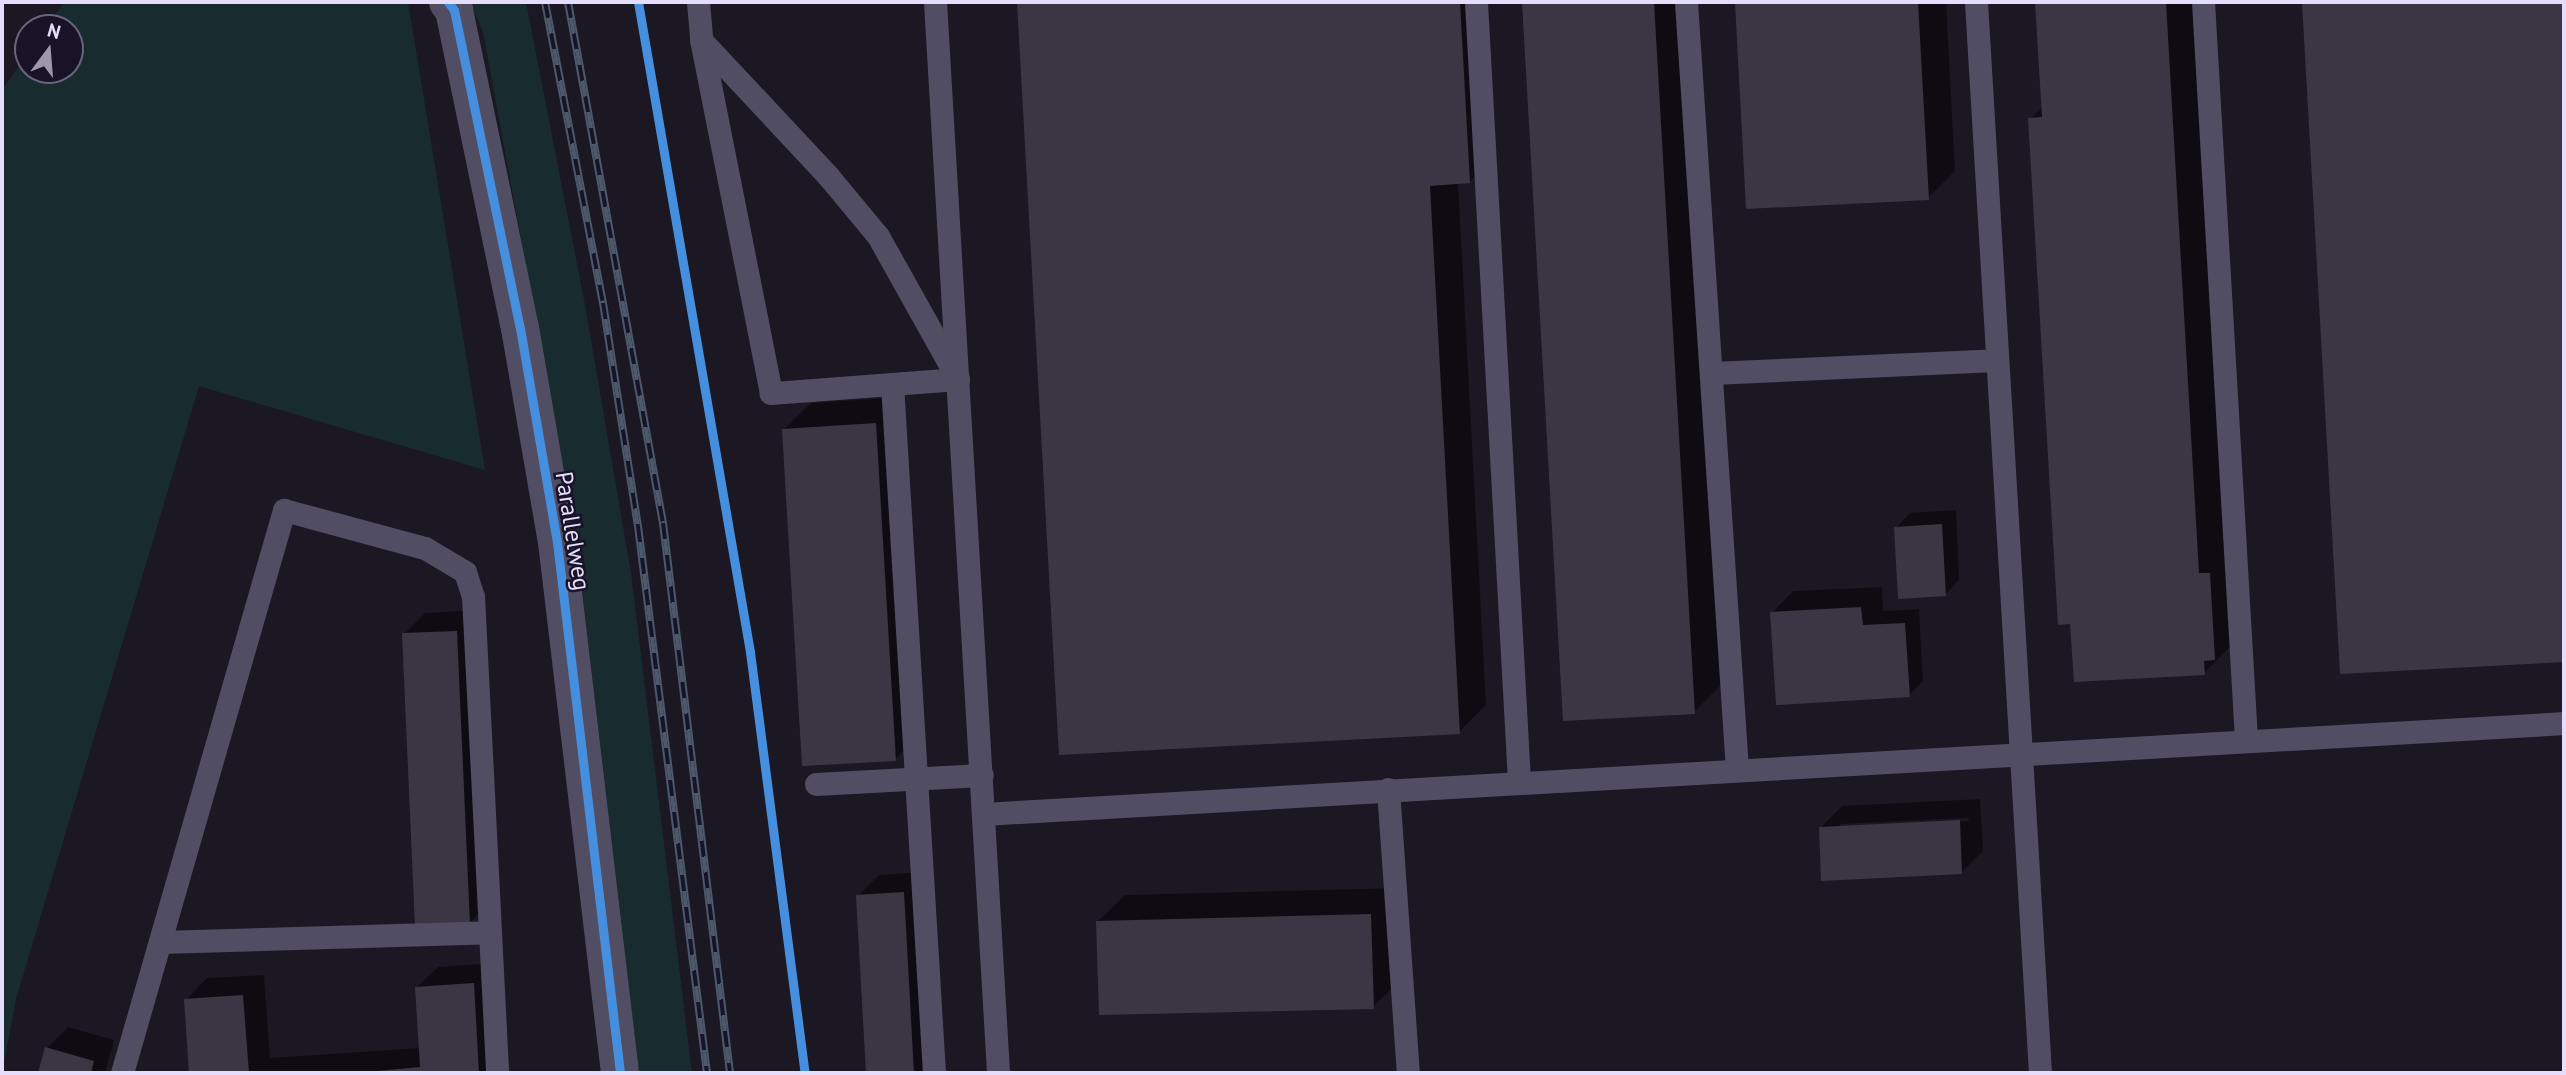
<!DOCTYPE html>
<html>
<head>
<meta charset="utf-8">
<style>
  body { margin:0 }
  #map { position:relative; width:2566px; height:1075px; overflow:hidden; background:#1b1823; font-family:"PT Sans",sans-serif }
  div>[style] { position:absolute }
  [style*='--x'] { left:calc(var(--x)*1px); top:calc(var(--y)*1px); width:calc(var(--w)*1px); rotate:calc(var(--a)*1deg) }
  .green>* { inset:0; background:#182c2f }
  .shadow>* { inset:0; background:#0007 }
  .building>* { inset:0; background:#3b3644 }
  .lane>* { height:23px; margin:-11.5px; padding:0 11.5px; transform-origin:11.5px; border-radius:11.5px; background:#514e63 }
  .street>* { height:38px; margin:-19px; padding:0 19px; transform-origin:19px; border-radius:19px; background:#514e63 }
  .rail>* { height:8px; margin-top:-4px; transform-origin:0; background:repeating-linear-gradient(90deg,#191328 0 16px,#4b596a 0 32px); box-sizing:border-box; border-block:2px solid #4b596a }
  .cycleway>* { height:9px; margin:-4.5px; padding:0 4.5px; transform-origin:4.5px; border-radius:4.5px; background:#468fdf }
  span { translate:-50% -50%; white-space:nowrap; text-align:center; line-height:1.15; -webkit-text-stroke:5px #191328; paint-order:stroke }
  .street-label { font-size:24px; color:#e4ddfb }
  .frame { position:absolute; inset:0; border:4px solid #e4ddfb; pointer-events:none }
  .north { position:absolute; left:14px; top:14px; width:70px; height:70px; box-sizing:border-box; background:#191328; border:2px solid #6a647c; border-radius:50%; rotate:16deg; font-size:19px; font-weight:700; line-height:28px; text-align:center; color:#e4ddfb }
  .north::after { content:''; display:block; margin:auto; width:24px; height:32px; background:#9e98af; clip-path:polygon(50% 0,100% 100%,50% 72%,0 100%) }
</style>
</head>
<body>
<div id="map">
  <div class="green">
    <i style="clip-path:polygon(64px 2px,408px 2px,485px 470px,199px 386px,16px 999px,2px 1073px,2px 90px,28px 53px,28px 70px,70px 70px,70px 28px,46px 28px)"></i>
    <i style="clip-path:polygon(470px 2px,526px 2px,585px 305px,631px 573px,692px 1073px,639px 1073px,576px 538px,483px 32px)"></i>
  </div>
  <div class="shadow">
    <i style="clip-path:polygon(1019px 2px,1488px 2px,1496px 155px,1469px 182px,1458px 182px,1486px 705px,1459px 732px,1060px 753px)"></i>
    <i style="clip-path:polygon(1524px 2px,1682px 2px,1721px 685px,1694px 712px,1565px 719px)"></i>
    <i style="clip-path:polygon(1737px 2px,1946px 2px,1955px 171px,1928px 198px,1748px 207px)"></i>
    <i style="clip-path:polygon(2037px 2px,2194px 2px,2231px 646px,2204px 673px,2030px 119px,2043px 106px)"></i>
    <i style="clip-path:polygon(2304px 2px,2564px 2px,2564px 660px,2341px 673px)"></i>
    <i style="clip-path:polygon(902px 397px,922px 732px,895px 759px,784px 429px,811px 403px)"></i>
    <i style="clip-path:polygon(1956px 510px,1959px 580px,1945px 595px,1896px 528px,1910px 513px)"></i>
    <i style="clip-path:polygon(1882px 587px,1883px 611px,1919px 609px,1923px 681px,1909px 695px,1772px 613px,1793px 591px)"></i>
    <i style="clip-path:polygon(478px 610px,490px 902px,469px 923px,404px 634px,425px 613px)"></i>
    <i style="clip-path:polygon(evenodd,1980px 799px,1983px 851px,1962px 872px,1821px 827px,1842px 806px,1980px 799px,1968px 818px,1969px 821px,1840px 827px,1840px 824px,1968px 818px)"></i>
    <i style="clip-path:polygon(924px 872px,936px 1073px,868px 1073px,858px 896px,879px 875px)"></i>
    <i style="clip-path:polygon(1398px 888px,1400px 980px,1373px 1007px,1098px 921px,1125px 895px)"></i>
    <i style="clip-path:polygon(494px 963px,501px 1073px,190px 1073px,186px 1000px,207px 978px,264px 975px,270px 1058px,420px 1048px,416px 988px,438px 967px)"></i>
    <i style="clip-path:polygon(68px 1027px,114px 1040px,105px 1073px,40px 1073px,47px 1048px)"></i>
  </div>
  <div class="building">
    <i style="clip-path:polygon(1017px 2px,1460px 2px,1470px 183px,1430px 186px,1460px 734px,1059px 755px)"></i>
    <i style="clip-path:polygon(1522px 2px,1654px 2px,1695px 714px,1563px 721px)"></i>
    <i style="clip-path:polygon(1735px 2px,1918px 2px,1929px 200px,1746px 209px)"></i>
    <i style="clip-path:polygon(2035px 2px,2166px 2px,2199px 573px,2210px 573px,2215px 660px,2204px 661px,2205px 675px,2074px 682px,2070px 624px,2058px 625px,2028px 118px,2042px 117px)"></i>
    <i style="clip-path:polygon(2302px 2px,2564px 2px,2564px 662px,2340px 674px)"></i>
    <i style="clip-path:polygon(876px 423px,896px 761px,802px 766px,782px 429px)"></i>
    <i style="clip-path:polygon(1942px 524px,1946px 596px,1898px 599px,1894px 527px)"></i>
    <i style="clip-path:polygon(1861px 607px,1863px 625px,1905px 623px,1910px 697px,1776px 705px,1770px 612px)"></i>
    <i style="clip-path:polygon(457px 631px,470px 925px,415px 927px,402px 633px)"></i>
    <i style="clip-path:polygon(1960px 820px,1962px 874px,1821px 881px,1819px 827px)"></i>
    <i style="clip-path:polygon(904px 892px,914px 1073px,866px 1073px,856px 895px)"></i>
    <i style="clip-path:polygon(1371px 914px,1374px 1009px,1099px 1015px,1096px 921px)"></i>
    <i style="clip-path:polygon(474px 983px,479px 1073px,356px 1073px,420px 1067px,415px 987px)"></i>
    <i style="clip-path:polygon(243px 995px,249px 1073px,189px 1073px,184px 999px)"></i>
    <i style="clip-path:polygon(45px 1047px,94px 1061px,91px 1073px,38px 1073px)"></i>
  </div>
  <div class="lane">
    <i style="--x:698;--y:2;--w:38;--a:85"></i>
    <i style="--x:701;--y:40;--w:187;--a:46.9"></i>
    <i style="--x:829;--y:177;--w:77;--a:50.3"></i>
    <i style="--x:878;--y:236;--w:164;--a:60.8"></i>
    <i style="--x:958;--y:379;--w:188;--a:175.7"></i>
    <i style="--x:771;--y:393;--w:360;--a:-101.2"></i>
    <i style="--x:935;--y:2;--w:1073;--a:86.63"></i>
    <i style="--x:1476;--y:2;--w:780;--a:86.84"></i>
    <i style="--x:1686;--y:2;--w:769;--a:86.2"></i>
    <i style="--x:1976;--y:2;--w:1073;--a:86.58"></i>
    <i style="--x:2203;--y:2;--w:737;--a:86.66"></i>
    <i style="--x:1712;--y:373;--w:284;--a:-2.6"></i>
    <i style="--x:892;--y:384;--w:690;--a:86.51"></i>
    <i style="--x:816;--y:784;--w:166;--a:-3.1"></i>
    <i style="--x:1388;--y:789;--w:285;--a:86"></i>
    <i style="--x:983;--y:814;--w:1584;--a:-3.29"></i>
    <i style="--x:160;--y:942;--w:330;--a:-1.7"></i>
    <i style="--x:122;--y:1073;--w:586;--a:-73.95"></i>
    <i style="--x:284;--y:510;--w:146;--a:15.1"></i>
    <i style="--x:425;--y:548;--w:47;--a:31"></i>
    <i style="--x:465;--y:572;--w:25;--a:72"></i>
    <i style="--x:473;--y:596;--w:478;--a:87.1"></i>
  </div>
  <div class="street">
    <i style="--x:448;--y:2;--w:10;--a:53"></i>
    <i style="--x:454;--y:10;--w:325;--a:78.3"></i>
    <i style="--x:520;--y:328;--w:217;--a:80.2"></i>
    <i style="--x:557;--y:542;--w:535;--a:83.23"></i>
  </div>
  <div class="rail">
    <i style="--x:545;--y:2;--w:307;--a:79.1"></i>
    <i style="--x:603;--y:303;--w:226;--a:81.1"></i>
    <i style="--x:638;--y:526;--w:551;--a:82.81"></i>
    <i style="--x:568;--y:2;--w:530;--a:79.67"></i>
    <i style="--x:663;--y:523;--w:554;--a:83.05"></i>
  </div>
  <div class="cycleway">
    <i style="--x:448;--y:2;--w:10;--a:53"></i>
    <i style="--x:454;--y:10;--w:325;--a:78.3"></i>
    <i style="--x:520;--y:328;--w:217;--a:80.2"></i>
    <i style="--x:557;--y:542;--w:535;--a:83.23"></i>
    <i style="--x:638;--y:2;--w:660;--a:80.22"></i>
    <i style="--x:750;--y:652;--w:425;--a:82.6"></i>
  </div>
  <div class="street-label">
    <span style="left:573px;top:531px;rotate:81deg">Parallelweg</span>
  </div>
  <div class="frame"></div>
  <div class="north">N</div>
</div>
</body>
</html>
